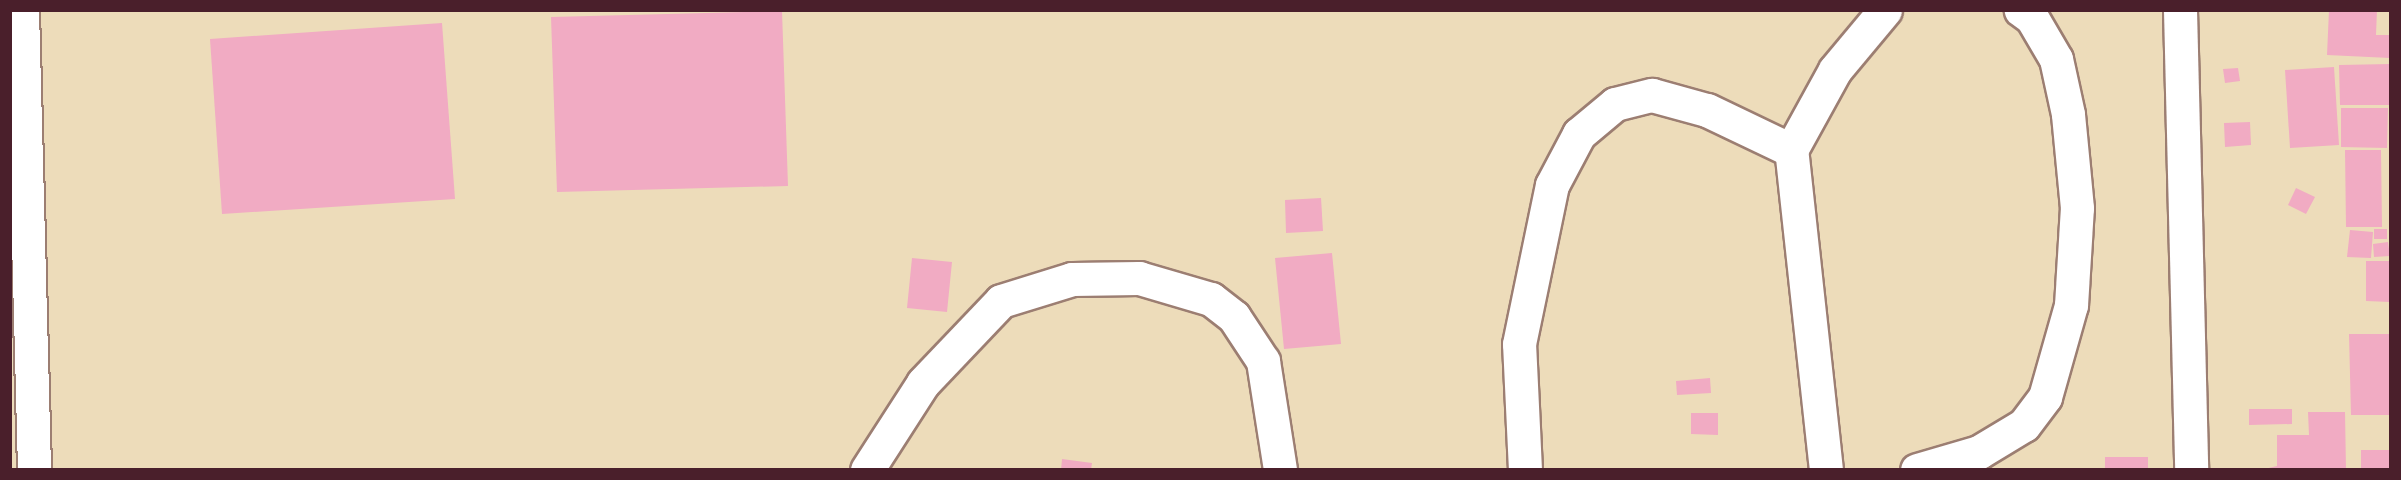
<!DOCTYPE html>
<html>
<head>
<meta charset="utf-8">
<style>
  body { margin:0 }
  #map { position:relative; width:2401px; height:480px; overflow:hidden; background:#eddcba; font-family:Kalam,sans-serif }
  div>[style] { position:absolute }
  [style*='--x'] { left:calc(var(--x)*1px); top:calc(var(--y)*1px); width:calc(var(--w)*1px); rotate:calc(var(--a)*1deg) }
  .building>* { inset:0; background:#f1abc3 }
  .roads { filter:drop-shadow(2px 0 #9c7e72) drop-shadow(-2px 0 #9c7e72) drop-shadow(0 2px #9c7e72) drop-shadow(0 -2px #9c7e72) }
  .minor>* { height:33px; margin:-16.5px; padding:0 16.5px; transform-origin:16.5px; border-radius:16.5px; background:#fff }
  span { translate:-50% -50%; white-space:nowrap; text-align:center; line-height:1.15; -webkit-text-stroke:4.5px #fcf5e5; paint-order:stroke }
  .frame { position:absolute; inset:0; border:12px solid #4a1f2b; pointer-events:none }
</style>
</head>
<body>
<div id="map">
  <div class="building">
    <i style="clip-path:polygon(2329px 10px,2377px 10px,2376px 35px,2390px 35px,2390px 58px,2327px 55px)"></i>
    <i style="clip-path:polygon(782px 11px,788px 186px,557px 192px,551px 17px)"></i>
    <i style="clip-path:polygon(442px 23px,455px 199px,222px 214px,210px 39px)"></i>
    <i style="clip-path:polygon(2390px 64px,2390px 105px,2340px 105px,2339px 65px)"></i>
    <i style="clip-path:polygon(2334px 67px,2339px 145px,2290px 148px,2285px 70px)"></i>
    <i style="clip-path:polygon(2238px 68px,2240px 81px,2225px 83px,2223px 69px)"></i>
    <i style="clip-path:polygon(2341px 108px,2388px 108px,2387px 148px,2341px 147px)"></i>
    <i style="clip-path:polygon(2250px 122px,2251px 145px,2225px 147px,2224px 123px)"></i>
    <i style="clip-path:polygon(2345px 150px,2381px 150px,2382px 227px,2346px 227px)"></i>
    <i style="clip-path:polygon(2296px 188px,2315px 197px,2306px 214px,2288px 205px)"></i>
    <i style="clip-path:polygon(1321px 198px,1323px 231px,1286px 233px,1285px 200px)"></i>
    <i style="clip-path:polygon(2374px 229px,2387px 229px,2387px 239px,2374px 239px)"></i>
    <i style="clip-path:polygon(2350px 230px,2373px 232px,2371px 258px,2347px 257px)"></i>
    <i style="clip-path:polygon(2388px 242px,2390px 256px,2374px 257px,2373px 244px)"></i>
    <i style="clip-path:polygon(1332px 253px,1341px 344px,1284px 349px,1275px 258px)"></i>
    <i style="clip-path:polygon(912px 258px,952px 262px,947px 312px,907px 308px)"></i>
    <i style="clip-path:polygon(2366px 261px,2390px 261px,2390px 302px,2366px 301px)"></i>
    <i style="clip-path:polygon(2349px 334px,2390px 334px,2390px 415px,2351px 415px)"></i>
    <i style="clip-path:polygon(1710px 378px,1711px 393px,1677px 395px,1676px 381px)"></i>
    <i style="clip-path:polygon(2249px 409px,2292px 409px,2292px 424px,2249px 425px)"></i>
    <i style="clip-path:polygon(2308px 412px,2345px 412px,2346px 470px,2260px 470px,2277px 466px,2277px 435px,2309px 435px)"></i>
    <i style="clip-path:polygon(1691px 413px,1718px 413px,1718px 435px,1691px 434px)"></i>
    <i style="clip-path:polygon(2361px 450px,2390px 450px,2390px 470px,2361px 470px)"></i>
    <i style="clip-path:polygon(2105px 457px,2148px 457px,2148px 470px,2105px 470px)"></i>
    <i style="clip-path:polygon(1062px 459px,1092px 463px,1091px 470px,1061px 470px)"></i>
  </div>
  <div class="roads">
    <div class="minor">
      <i style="--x:22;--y:10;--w:460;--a:88.5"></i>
      <i style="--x:2180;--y:10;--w:460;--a:88.6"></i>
      <i style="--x:867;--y:470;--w:103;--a:-57.2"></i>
      <i style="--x:923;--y:383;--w:113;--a:-46.4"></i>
      <i style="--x:1001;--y:301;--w:74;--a:-17.2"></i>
      <i style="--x:1072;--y:279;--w:67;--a:-0.9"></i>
      <i style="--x:1139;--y:278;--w:75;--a:16.3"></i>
      <i style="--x:1211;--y:299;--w:29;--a:38"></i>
      <i style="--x:1234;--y:317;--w:53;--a:56.6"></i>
      <i style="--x:1263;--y:361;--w:110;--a:81.1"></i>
      <i style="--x:1525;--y:470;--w:126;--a:-92.7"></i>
      <i style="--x:1519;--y:344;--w:162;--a:-78.3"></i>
      <i style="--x:1552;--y:185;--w:58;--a:-62.1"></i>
      <i style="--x:1579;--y:134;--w:47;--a:-39.8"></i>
      <i style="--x:1615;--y:104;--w:38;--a:-14"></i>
      <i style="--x:1652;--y:95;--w:57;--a:15.3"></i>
      <i style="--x:1707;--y:110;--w:93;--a:25.5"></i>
      <i style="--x:1826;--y:470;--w:322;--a:-96.2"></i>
      <i style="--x:1791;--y:150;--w:91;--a:-61.2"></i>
      <i style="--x:1835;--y:70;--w:78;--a:-50.2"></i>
      <i style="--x:1917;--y:470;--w:65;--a:-16.2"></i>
      <i style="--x:1979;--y:452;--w:52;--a:-31"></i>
      <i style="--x:2024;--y:425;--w:35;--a:-53"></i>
      <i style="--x:2045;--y:397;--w:96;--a:-74.2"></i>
      <i style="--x:2071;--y:305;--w:97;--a:-86.5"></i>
      <i style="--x:2077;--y:208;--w:94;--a:-95.5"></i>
      <i style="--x:2068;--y:114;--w:56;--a:-102.3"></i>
      <i style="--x:2056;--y:59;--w:48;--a:-120.3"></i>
      <i style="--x:2032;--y:18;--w:14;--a:-144"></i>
    </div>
  </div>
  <div class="frame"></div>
</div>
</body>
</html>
